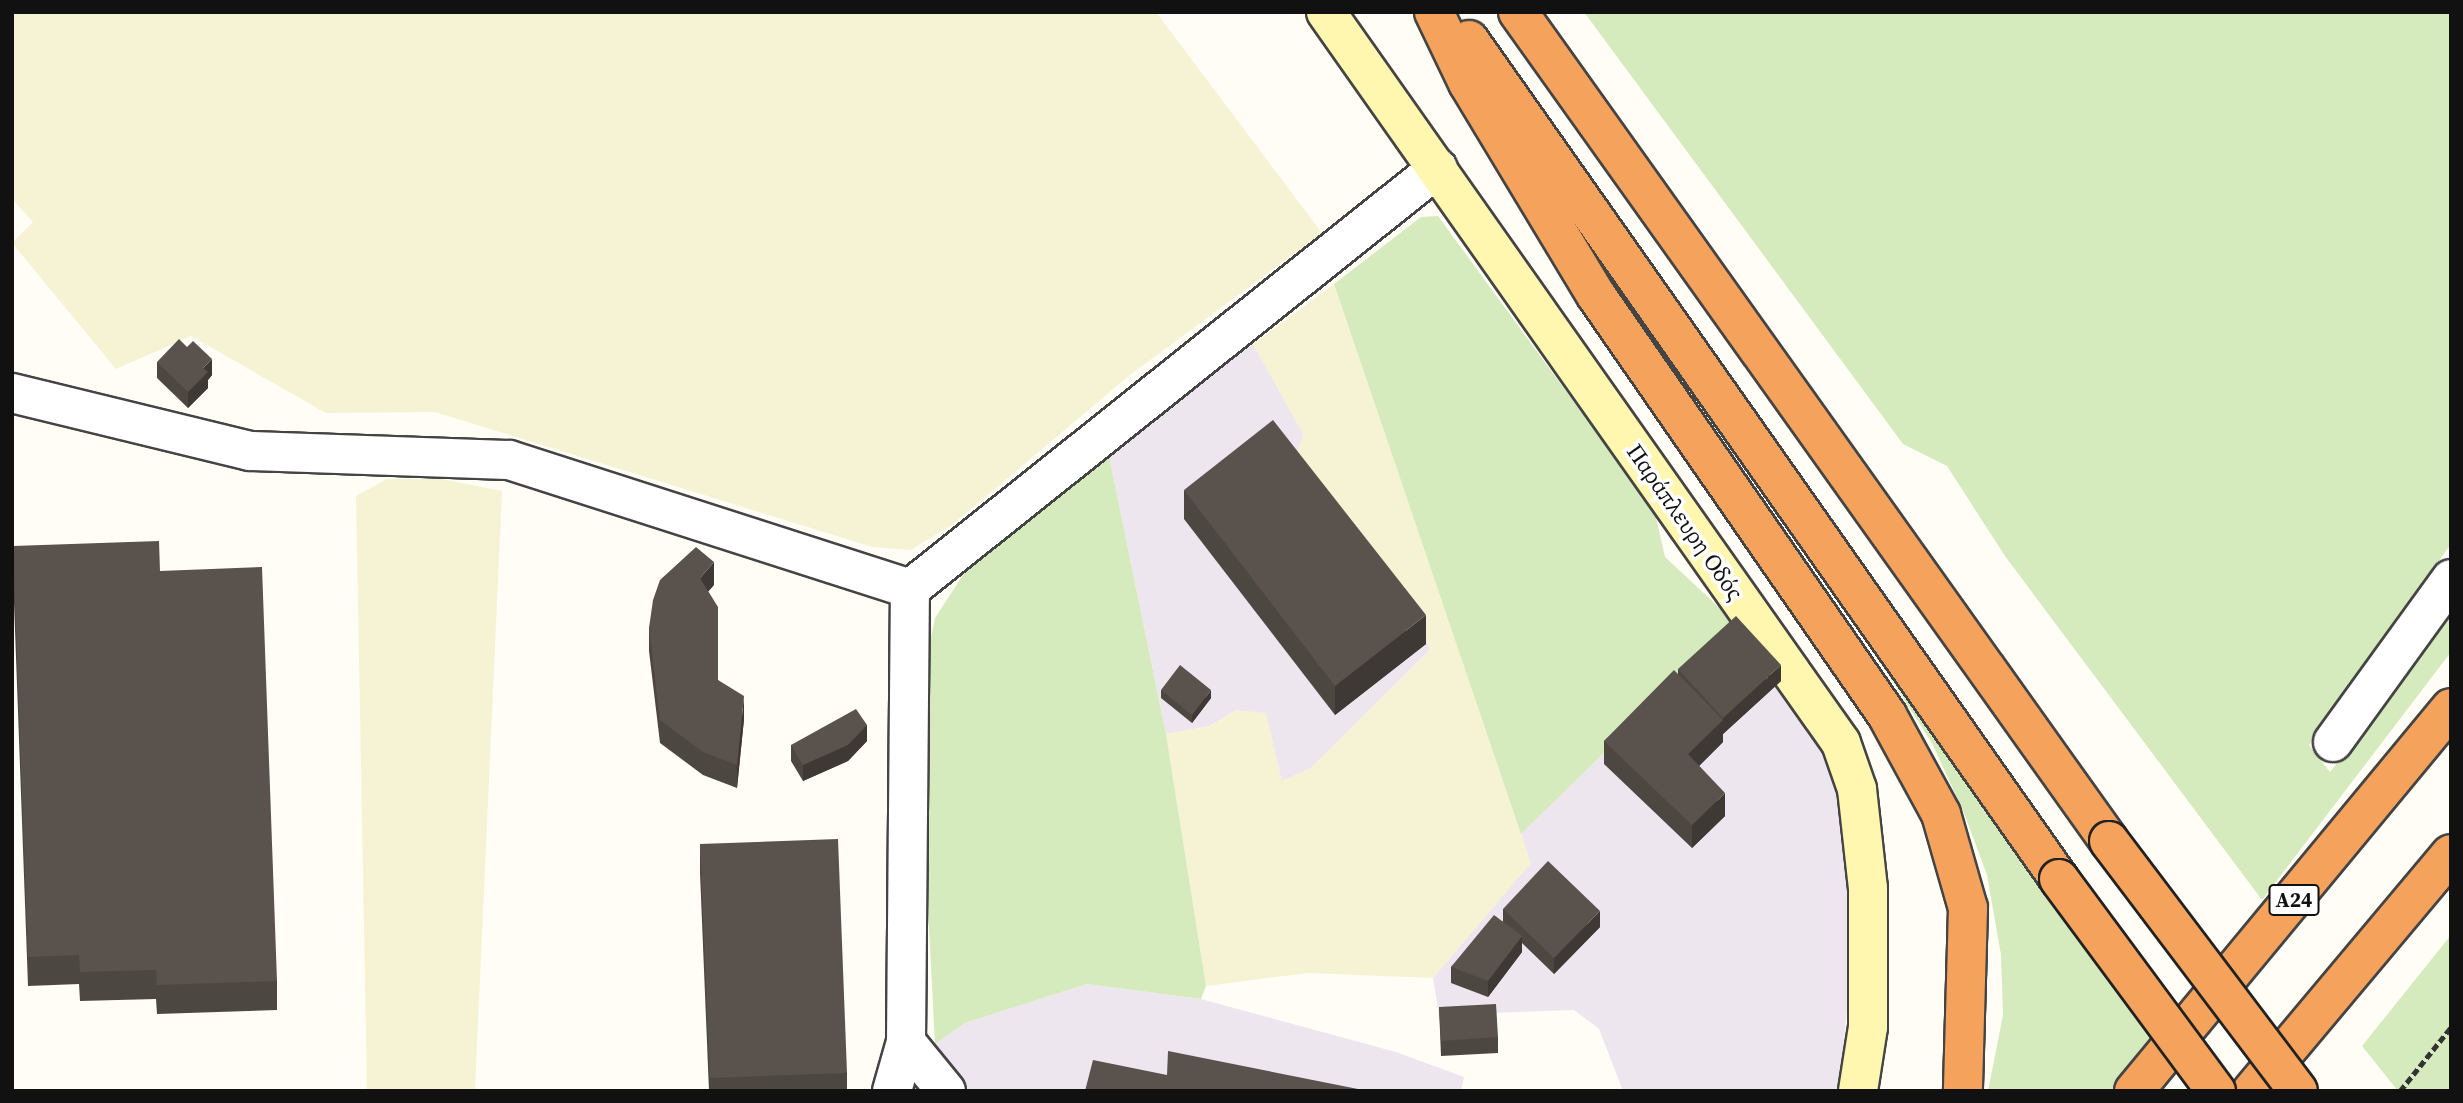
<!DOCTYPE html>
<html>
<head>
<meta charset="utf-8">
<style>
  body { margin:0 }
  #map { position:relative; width:2463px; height:1103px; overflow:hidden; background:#fffdf5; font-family:"Source Serif 4",serif }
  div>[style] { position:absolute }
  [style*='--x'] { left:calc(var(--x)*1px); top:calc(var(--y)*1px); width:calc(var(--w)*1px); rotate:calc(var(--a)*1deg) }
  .industrial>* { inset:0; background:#eee6ef }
  .farmland>* { inset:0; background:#f6f3d4 }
  .green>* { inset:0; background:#d5ebbd }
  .path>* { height:4.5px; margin-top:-2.25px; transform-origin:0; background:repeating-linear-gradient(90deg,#333 0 7px,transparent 0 10.5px) }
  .roads { filter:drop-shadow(2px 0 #444) drop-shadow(-2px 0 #444) drop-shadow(0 2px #444) drop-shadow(0 -2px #444) }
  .street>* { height:38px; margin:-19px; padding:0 19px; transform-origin:19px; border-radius:19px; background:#fff }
  .secondary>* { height:38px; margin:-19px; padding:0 19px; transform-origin:19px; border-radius:19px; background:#fff6b0 }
  .highway>* { height:38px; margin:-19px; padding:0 19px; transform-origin:19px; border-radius:19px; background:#f5a25d }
  .bridges { filter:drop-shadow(2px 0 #222) drop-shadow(-2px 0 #222) drop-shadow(0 2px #222) drop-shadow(0 -2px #222) }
  .highway-bridge>* { height:38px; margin:-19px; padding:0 19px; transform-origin:19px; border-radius:19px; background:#f5a25d }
  .wall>* { inset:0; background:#4d4742 }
  .shaded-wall>* { inset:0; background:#3f3936 }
  .building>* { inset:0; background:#5a524d }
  span { translate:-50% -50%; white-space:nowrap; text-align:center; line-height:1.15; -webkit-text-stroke:7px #fff; paint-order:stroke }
  .shield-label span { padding:2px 5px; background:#fff; border:2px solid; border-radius:5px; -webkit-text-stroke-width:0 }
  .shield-label { font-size:21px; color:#111; font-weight:700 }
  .street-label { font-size:23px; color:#111 }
  .frame { position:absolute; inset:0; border:14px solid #111; pointer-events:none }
</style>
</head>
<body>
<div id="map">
  <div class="industrial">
    <i style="clip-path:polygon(1253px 344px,1419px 617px,1430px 650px,1310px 769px,1282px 781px,1236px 710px,1210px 726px,1166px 734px,1108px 451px)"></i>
    <i style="clip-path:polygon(1737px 624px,1787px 680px,1840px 793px,1852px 959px,1839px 1091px,1623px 1091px,1599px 1029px,1574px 1010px,1439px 1015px,1433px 978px,1530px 863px,1521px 834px)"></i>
    <i style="clip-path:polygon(1087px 984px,1201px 999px,1396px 1052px,1464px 1077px,1461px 1091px,911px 1091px,935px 1044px,965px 1023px)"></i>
  </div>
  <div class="farmland">
    <i style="clip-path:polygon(12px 12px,1156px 12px,1322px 233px,1130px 375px,952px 525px,911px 550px,872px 547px,435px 412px,326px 413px,191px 336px,116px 369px,12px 243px,33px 222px,12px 199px)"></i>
    <i style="clip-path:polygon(1334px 284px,1531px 863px,1433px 978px,1308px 973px,1206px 986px,1166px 734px,1210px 726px,1236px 710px,1266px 713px,1282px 781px,1310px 769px,1430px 650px,1419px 617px,1298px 452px,1303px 434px,1253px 344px)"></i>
    <i style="clip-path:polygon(387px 479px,442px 479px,502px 491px,475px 1091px,367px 1091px,356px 496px)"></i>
  </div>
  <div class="green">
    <i style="clip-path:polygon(1584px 12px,2451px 12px,2451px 544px,2309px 745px,2330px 772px,2451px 615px,2451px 652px,2262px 900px,2005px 556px,1947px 466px,1903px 444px)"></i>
    <i style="clip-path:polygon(1438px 216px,1655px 513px,1665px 557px,1737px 624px,1521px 834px,1334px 284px,1421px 217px)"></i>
    <i style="clip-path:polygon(1659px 333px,2158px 1037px,2113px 1091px,1988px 1091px,2003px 1015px,2001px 955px,1987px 875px,1964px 813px,1932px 743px,1886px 671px)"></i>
    <i style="clip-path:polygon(1108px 451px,1166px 734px,1206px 986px,1201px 999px,1087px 984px,965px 1023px,935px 1044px,926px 869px,928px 652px,935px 618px,974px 558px)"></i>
    <i style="clip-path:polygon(2451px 935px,2451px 1091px,2398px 1091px,2362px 1046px)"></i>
  </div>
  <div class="path">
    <i style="--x:2400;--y:1091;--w:82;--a:-51.4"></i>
  </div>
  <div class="roads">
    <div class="street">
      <i style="--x:12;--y:393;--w:245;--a:13.7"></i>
      <i style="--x:250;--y:451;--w:259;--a:2"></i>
      <i style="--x:509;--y:460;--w:421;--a:17.8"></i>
      <i style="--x:2333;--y:742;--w:201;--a:-54.1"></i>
      <i style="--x:892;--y:1091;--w:51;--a:-74.1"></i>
      <i style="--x:946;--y:1091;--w:63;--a:-129.2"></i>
      <i style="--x:906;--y:1042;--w:453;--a:-89.5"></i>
      <i style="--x:910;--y:589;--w:675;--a:-38.57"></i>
    </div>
    <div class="secondary">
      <i style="--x:1326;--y:12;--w:894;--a:54.83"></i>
      <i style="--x:1841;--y:743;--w:49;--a:70.8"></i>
      <i style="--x:1857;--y:789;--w:100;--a:83.7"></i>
      <i style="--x:1868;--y:888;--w:139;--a:90"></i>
      <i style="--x:1868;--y:1027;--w:65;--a:98.9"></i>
    </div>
    <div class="highway">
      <i style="--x:1434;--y:12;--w:79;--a:64.4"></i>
      <i style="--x:1468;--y:83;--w:248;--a:58.9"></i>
      <i style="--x:1596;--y:295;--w:511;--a:55.28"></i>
      <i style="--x:1887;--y:715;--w:113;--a:61.4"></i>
      <i style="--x:1941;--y:814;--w:98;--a:74"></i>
      <i style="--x:1968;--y:908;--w:183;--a:91.6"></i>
      <i style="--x:1518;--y:12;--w:1018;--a:54.51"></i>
      <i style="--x:1469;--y:40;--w:1026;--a:54.88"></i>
      <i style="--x:2134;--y:1091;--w:497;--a:-50.4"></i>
      <i style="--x:2252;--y:1091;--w:309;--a:-50"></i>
    </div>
  </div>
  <div class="bridges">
    <div class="highway-bridge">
      <i style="--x:2109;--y:841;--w:313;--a:52.9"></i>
      <i style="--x:2059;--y:879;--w:264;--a:53.5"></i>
    </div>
  </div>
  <div class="wall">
    <i style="clip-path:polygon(157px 362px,212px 375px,208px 380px,208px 388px,188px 408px,157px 378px)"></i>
    <i style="clip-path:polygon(1184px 490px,1426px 644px,1335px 715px,1184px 519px)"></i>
    <i style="clip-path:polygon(13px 546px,160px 571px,277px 981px,277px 1010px,157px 1014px,156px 999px,80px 1001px,79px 984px,28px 986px,13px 575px)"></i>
    <i style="clip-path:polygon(714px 585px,708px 591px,718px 680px,744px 719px,737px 788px,703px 775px,660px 743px,649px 651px,649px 628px)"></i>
    <i style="clip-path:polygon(1678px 669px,1781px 681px,1723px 734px,1723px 742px,1699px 766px,1725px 816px,1692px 848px,1604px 764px,1604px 741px,1678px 674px)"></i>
    <i style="clip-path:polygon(1161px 690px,1211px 698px,1192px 723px,1161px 698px)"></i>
    <i style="clip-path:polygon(867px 741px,848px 761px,803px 781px,791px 761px,791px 745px)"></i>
    <i style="clip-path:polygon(700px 844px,847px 1073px,847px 1091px,709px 1091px,700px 873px)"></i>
    <i style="clip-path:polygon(1503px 909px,1600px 927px,1554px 974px,1522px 943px,1522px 952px,1488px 997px,1451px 983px,1451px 967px,1503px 921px)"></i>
    <i style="clip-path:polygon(1439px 1007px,1498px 1037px,1498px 1053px,1441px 1056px)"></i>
  </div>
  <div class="shaded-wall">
    <i style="clip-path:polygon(212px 359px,212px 375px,208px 380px,208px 388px,188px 408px,188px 392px,203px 368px)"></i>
    <i style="clip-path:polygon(714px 562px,714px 585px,700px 601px,700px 578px)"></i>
    <i style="clip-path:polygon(1426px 615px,1426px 644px,1335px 715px,1335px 686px)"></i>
    <i style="clip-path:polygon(1781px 665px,1781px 681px,1723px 734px,1723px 718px)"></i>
    <i style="clip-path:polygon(1211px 690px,1211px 698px,1192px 723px,1192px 715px)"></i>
    <i style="clip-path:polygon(744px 696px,744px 719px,737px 788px,737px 765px)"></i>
    <i style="clip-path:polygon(1723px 720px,1723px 742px,1688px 777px,1688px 754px)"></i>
    <i style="clip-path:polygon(867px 725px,867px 741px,848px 761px,803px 781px,803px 765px)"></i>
    <i style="clip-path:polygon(1725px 793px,1725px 816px,1692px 848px,1692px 825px)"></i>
    <i style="clip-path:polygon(1600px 911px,1600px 927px,1554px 974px,1554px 958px)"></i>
    <i style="clip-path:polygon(1522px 936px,1522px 952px,1488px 997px,1488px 981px)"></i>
  </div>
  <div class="building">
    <i style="clip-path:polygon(179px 339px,187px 347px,193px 341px,212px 359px,203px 368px,208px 372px,188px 392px,157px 362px)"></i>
    <i style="clip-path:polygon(1273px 420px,1426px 615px,1335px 686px,1184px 490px)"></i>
    <i style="clip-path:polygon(159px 541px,160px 571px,262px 567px,277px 981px,157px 985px,156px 970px,80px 972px,79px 955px,28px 957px,13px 546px)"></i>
    <i style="clip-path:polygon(696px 547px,714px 562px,700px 578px,718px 607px,718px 680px,744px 696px,737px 765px,703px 752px,660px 720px,649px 628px,653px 600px,660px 580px)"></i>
    <i style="clip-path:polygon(1736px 616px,1781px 665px,1723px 718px,1678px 669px)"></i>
    <i style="clip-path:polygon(1180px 665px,1211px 690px,1192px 715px,1161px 690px)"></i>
    <i style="clip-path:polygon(1674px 670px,1723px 720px,1688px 754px,1725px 793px,1692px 825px,1604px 741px)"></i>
    <i style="clip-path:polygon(856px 709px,867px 725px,848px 745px,803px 765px,791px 745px)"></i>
    <i style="clip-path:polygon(838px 839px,847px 1073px,710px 1078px,700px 844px)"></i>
    <i style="clip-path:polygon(1548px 861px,1600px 911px,1554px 958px,1503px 909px)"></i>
    <i style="clip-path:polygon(1494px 915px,1522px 936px,1488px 981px,1451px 967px)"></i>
    <i style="clip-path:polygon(1496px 1004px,1498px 1037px,1441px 1041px,1439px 1007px)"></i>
    <i style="clip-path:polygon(1168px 1051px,1368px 1091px,1085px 1091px,1093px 1060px,1167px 1075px)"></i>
  </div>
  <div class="shield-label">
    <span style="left:2294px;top:900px">Α24</span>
  </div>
  <div class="street-label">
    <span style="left:1685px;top:522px;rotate:55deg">Παράπλευρη Οδός</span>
  </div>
  <div class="frame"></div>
</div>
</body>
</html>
